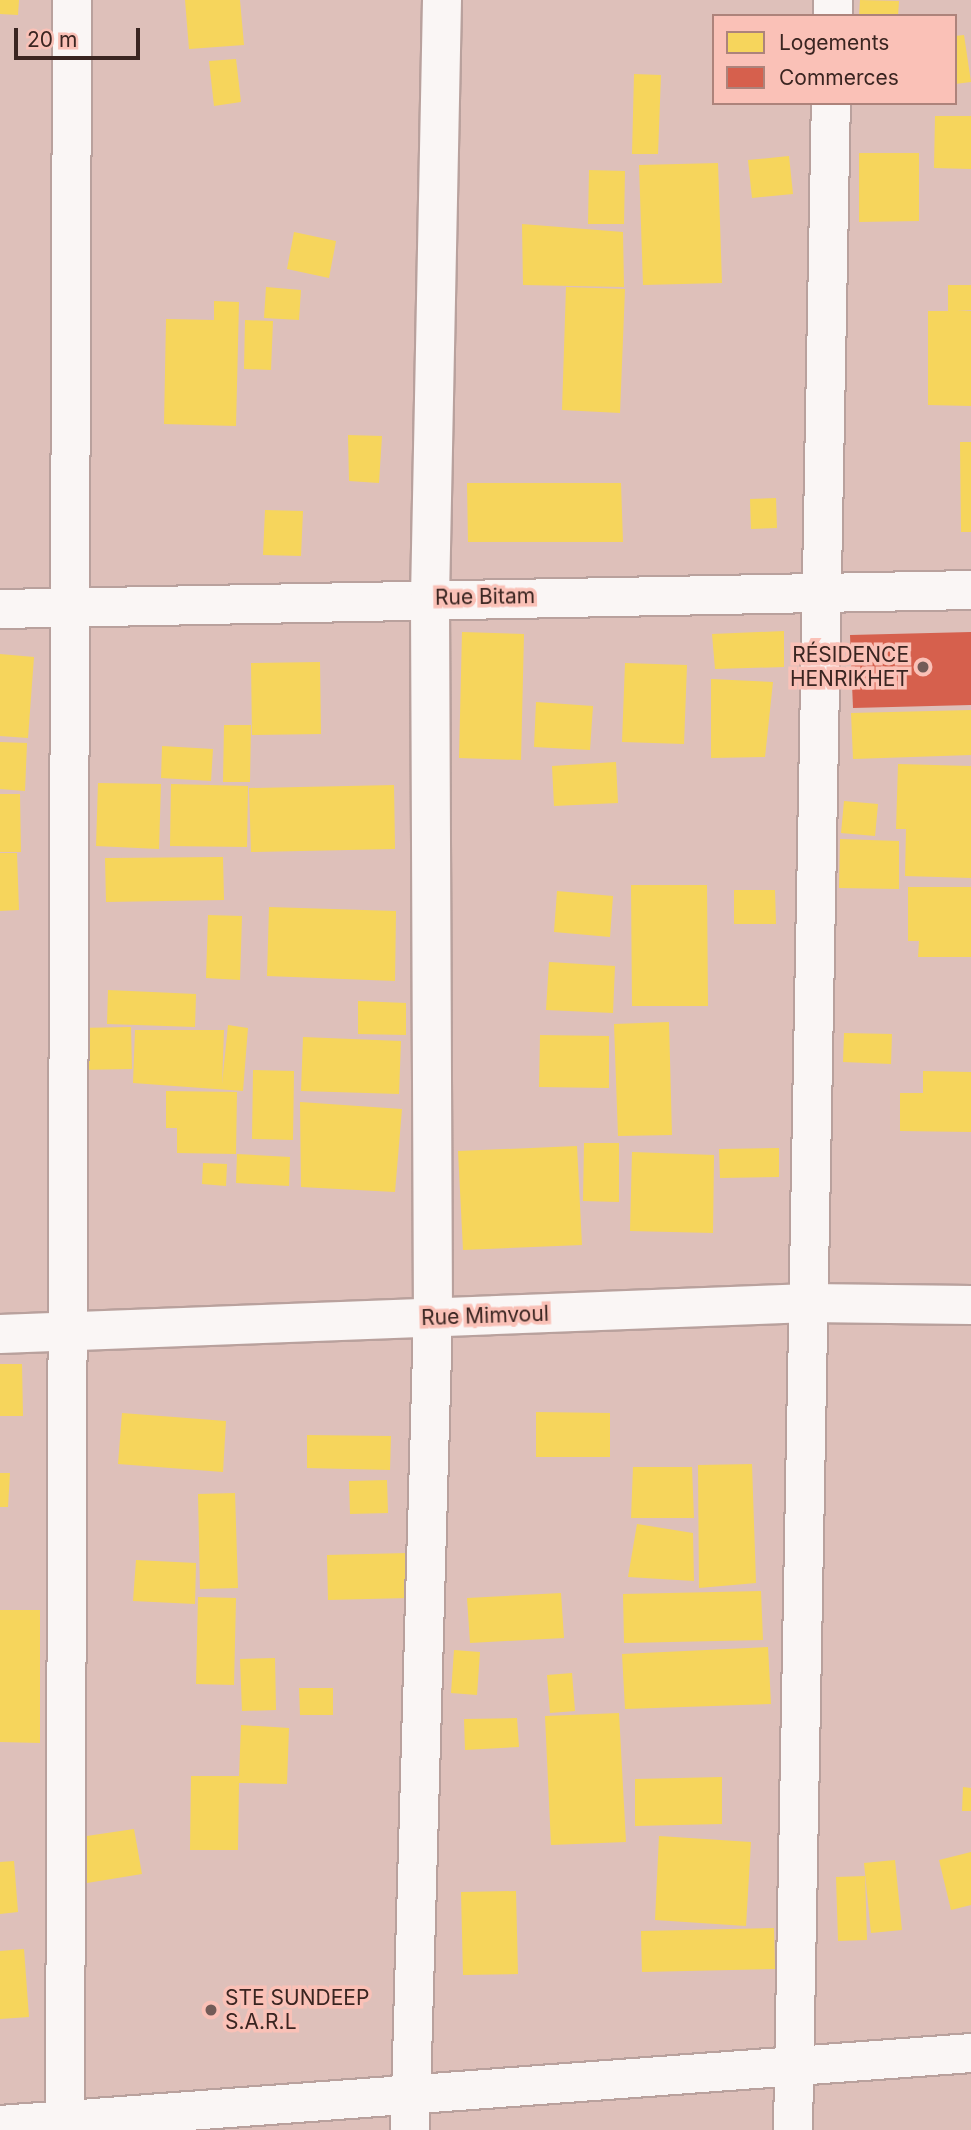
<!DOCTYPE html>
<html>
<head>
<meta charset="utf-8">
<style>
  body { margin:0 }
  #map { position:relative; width:971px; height:2130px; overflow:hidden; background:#dec0ba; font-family:Inter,sans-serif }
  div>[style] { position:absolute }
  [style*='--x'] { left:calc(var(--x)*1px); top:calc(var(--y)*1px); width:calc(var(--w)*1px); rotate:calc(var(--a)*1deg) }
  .homes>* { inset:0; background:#f6d55c }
  .shops>* { inset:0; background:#d6604d }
  .roads { filter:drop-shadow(2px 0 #b9a19d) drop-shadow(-2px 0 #b9a19d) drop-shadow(0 2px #b9a19d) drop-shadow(0 -2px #b9a19d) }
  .minor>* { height:38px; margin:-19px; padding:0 19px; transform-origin:19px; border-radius:19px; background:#faf6f5 }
  .highway>* { height:38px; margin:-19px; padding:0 19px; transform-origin:19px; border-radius:19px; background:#faf6f5 }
  .dots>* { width:19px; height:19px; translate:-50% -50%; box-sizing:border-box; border:4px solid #fac1b7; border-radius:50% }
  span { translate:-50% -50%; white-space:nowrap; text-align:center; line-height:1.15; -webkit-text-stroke:7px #fac1b7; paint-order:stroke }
  .street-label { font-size:21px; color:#3a2521 }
  .poi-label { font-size:21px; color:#3a2521 }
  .right { translate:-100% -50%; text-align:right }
  .left { translate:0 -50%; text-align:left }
  .legend { position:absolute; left:712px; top:14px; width:245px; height:91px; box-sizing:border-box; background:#fac1b7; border:2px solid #ad837b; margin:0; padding:9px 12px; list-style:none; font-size:21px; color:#3a2521 }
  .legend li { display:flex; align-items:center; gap:14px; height:35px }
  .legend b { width:35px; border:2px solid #ad837b }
  .scale { position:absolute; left:14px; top:28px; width:126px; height:32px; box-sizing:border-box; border:4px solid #3a2521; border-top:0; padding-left:9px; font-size:21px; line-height:24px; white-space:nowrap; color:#3a2521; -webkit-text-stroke:5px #fac1b7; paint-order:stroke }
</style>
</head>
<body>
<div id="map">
  <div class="homes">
    <i style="clip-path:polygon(0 0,19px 0,18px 15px,0 14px)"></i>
    <i style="clip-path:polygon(185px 0,240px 0,244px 45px,189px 49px)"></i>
    <i style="clip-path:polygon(860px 0,899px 1px,898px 16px,859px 16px)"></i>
    <i style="clip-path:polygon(964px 35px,971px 82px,955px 84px,955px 36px)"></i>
    <i style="clip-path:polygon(236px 59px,241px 102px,214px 106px,209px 61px)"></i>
    <i style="clip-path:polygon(634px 74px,661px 75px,658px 154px,632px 154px)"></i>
    <i style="clip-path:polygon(935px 116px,971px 116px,971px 169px,934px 168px)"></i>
    <i style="clip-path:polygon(859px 153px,919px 153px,919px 221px,859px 222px)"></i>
    <i style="clip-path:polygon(789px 156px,793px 194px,752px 198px,748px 160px)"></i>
    <i style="clip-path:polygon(718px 163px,722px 283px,643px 285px,639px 165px)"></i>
    <i style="clip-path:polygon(589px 170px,625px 171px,624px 224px,588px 224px)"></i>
    <i style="clip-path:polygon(522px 224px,623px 232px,624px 287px,523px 285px)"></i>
    <i style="clip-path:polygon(294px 232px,336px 241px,329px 278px,287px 269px)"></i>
    <i style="clip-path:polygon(948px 285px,971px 285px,971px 310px,957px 311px,971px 311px,971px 406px,928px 405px,928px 311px,948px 311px)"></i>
    <i style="clip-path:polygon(266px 287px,301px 290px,299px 320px,264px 318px)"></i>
    <i style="clip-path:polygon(566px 287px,625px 289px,620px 413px,562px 410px)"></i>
    <i style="clip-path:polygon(214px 301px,239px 302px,236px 426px,164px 424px,166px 319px,214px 320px)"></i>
    <i style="clip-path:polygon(245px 320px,273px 321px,271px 370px,244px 369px)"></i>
    <i style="clip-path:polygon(348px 435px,382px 436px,379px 483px,349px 481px)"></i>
    <i style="clip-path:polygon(960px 442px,971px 442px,971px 532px,961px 532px)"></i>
    <i style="clip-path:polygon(467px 483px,621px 483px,623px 542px,468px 542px)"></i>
    <i style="clip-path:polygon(776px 498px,777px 528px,751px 529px,750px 499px)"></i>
    <i style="clip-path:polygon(265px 510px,303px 511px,301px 556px,263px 555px)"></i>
    <i style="clip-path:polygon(784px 631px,784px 667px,715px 669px,712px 634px)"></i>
    <i style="clip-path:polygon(462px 632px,524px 634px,521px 760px,459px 758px)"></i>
    <i style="clip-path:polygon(0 654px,34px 657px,28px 738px,0 736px)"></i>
    <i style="clip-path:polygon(320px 662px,321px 734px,252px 735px,251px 663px)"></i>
    <i style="clip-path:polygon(625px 663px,687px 665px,684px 744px,622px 742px)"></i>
    <i style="clip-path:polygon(711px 679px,773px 682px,765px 757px,711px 758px)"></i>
    <i style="clip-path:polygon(536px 702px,593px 706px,590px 750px,534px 747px)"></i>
    <i style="clip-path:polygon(971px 710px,971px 755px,853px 759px,851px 713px)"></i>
    <i style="clip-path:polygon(224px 725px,251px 725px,250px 782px,223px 782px)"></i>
    <i style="clip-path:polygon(0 742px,27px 743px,25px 791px,0 789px)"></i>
    <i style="clip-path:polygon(162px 746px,213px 749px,211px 781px,161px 778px)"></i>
    <i style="clip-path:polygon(616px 762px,618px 803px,554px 806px,552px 766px)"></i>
    <i style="clip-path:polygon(898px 764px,971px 766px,971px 878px,905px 876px,906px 829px,896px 829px)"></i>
    <i style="clip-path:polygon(98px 783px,161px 784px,159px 849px,96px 846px)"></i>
    <i style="clip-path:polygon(171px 784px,248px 786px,247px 847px,170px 846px)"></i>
    <i style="clip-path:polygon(394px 785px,395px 849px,251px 852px,249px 788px)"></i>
    <i style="clip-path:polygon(0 794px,20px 794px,21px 852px,0 852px)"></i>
    <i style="clip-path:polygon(844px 801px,878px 804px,875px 836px,841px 833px)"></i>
    <i style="clip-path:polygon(840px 839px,899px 841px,899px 889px,839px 888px)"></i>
    <i style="clip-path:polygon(0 853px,17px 853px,19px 910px,0 911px)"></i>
    <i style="clip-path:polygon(223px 857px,224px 900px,106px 902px,105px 858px)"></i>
    <i style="clip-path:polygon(631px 885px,707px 885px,708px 1006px,632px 1006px)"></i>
    <i style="clip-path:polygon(908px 887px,971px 887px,971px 957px,918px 957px,919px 941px,908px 941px)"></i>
    <i style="clip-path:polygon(734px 890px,775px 890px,776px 924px,734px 924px)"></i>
    <i style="clip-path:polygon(557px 891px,613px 896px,610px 937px,554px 932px)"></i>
    <i style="clip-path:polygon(269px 907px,396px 911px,395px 981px,267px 976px)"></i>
    <i style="clip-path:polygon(208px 915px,242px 916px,240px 980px,206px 978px)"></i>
    <i style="clip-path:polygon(549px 962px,615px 966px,613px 1013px,546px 1010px)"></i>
    <i style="clip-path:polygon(108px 990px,196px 994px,195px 1027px,107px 1024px)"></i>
    <i style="clip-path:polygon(358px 1001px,406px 1003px,406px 1035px,358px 1034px)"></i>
    <i style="clip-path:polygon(669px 1022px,672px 1135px,618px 1136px,614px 1024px)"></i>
    <i style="clip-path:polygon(228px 1025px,248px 1028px,243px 1091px,133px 1083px,135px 1030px,224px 1030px,222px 1084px)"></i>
    <i style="clip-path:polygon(131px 1027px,132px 1069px,78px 1070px,77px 1028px)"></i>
    <i style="clip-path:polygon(844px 1033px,892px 1034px,891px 1064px,843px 1062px)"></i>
    <i style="clip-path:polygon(540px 1035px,609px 1036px,609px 1088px,539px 1087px)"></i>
    <i style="clip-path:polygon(303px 1037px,401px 1041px,399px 1094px,301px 1091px)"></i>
    <i style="clip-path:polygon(253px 1070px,294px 1071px,293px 1140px,252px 1139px)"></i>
    <i style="clip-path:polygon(923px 1071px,971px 1072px,971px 1132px,900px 1131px,900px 1093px,923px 1093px)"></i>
    <i style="clip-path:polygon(166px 1091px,237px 1092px,236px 1154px,177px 1153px,177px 1128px,166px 1128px)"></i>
    <i style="clip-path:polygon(300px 1102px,402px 1109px,395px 1192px,301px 1187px)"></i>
    <i style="clip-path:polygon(584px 1143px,619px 1143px,619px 1202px,583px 1201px)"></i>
    <i style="clip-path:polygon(577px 1146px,582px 1245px,463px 1250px,458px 1151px)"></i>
    <i style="clip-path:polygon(779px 1148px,779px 1177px,720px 1178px,719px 1149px)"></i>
    <i style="clip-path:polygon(632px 1152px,714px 1155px,713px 1233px,630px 1231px)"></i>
    <i style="clip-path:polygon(237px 1154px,290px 1157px,289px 1186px,236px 1183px)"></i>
    <i style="clip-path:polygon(203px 1163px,227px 1164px,226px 1186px,202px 1184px)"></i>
    <i style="clip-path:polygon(0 1364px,22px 1364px,23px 1416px,0 1416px)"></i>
    <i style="clip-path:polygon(536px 1412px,610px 1413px,610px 1457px,536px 1457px)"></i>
    <i style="clip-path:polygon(122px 1413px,226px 1421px,223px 1472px,118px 1464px)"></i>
    <i style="clip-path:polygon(307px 1435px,391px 1436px,390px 1470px,307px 1468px)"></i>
    <i style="clip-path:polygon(752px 1464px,756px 1583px,699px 1588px,698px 1465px)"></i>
    <i style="clip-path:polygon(633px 1467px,692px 1467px,694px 1518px,631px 1518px)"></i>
    <i style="clip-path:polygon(0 1473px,10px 1473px,8px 1507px,0 1507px)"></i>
    <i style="clip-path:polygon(387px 1480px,388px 1513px,350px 1514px,349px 1481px)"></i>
    <i style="clip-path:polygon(235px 1493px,238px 1588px,200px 1589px,198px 1494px)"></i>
    <i style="clip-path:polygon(637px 1524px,693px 1533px,694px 1581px,628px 1577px)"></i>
    <i style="clip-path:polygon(407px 1553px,408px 1598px,328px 1600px,327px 1555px)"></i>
    <i style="clip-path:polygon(136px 1560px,196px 1563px,195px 1604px,133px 1601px)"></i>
    <i style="clip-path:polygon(761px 1591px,763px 1640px,624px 1643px,623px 1594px)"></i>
    <i style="clip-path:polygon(561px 1593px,564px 1638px,470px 1643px,467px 1598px)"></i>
    <i style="clip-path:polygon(198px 1597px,236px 1598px,234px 1685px,196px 1684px)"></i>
    <i style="clip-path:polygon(0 1610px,40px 1610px,40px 1743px,0 1742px)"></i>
    <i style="clip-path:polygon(768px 1647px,771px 1704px,625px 1709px,622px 1654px)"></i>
    <i style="clip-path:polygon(454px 1650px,480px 1652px,477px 1695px,451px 1693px)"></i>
    <i style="clip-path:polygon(275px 1658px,276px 1710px,242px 1711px,240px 1659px)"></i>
    <i style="clip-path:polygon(572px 1673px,575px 1711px,550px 1713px,547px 1675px)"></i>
    <i style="clip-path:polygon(299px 1688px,333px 1688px,333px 1715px,300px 1715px)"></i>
    <i style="clip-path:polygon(619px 1713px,626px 1842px,551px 1845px,545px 1716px)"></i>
    <i style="clip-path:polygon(517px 1718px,519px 1747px,465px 1750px,464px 1719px)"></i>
    <i style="clip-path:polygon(241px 1725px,289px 1728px,287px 1784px,239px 1783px,238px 1850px,190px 1850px,191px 1776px,239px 1776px)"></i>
    <i style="clip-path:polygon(722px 1777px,722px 1824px,635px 1826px,635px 1779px)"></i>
    <i style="clip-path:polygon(963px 1787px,971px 1788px,971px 1811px,962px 1811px)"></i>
    <i style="clip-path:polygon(134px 1829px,142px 1874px,87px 1883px,80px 1837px)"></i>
    <i style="clip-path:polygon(659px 1836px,751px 1842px,746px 1926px,655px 1920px)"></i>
    <i style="clip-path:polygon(971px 1852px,971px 1905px,951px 1910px,939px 1860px)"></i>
    <i style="clip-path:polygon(895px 1860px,902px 1930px,871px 1933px,864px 1863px)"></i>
    <i style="clip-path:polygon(14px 1861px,18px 1912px,0 1914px,0 1862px)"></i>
    <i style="clip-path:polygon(865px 1876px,867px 1940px,838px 1941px,836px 1877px)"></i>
    <i style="clip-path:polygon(516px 1891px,518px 1974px,463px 1975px,461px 1892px)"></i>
    <i style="clip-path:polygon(774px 1928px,775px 1969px,642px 1972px,641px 1931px)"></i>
    <i style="clip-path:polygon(24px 1949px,29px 2017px,0 2019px,0 1951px)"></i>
  </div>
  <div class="shops">
    <i style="clip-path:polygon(971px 632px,971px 705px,853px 708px,850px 635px)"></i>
  </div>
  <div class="roads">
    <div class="minor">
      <i style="--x:833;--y:16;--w:16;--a:-90"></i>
      <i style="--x:0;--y:609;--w:971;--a:-1.12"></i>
      <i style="--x:0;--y:1334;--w:810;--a:-2.19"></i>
      <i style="--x:809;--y:1303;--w:162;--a:0.7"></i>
      <i style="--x:65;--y:2120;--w:2120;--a:-89.81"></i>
      <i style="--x:410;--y:2130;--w:812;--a:-88.38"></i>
      <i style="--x:433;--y:1318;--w:720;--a:-90.24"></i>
      <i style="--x:430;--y:598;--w:598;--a:-88.85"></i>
      <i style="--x:793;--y:2130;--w:2027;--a:-88.93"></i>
    </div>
    <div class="highway">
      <i style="--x:0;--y:2125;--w:974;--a:-4.24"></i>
    </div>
  </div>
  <div class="dots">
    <i style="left:923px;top:667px;background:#735b57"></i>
    <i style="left:211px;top:2010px;background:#735b57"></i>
  </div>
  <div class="street-label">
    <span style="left:485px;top:597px;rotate:-1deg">Rue Bitam</span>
    <span style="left:485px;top:1316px;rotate:-2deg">Rue Mimvoul</span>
  </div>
  <div class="poi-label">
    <span class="right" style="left:909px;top:667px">RÉSIDENCE<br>HENRIKHET</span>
    <span class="left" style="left:225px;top:2010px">STE SUNDEEP<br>S.A.R.L</span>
  </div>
  <ul class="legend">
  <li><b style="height:19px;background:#f6d55c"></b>Logements</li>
  <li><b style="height:19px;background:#d6604d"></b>Commerces</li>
  </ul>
  <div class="scale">20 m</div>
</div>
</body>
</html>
